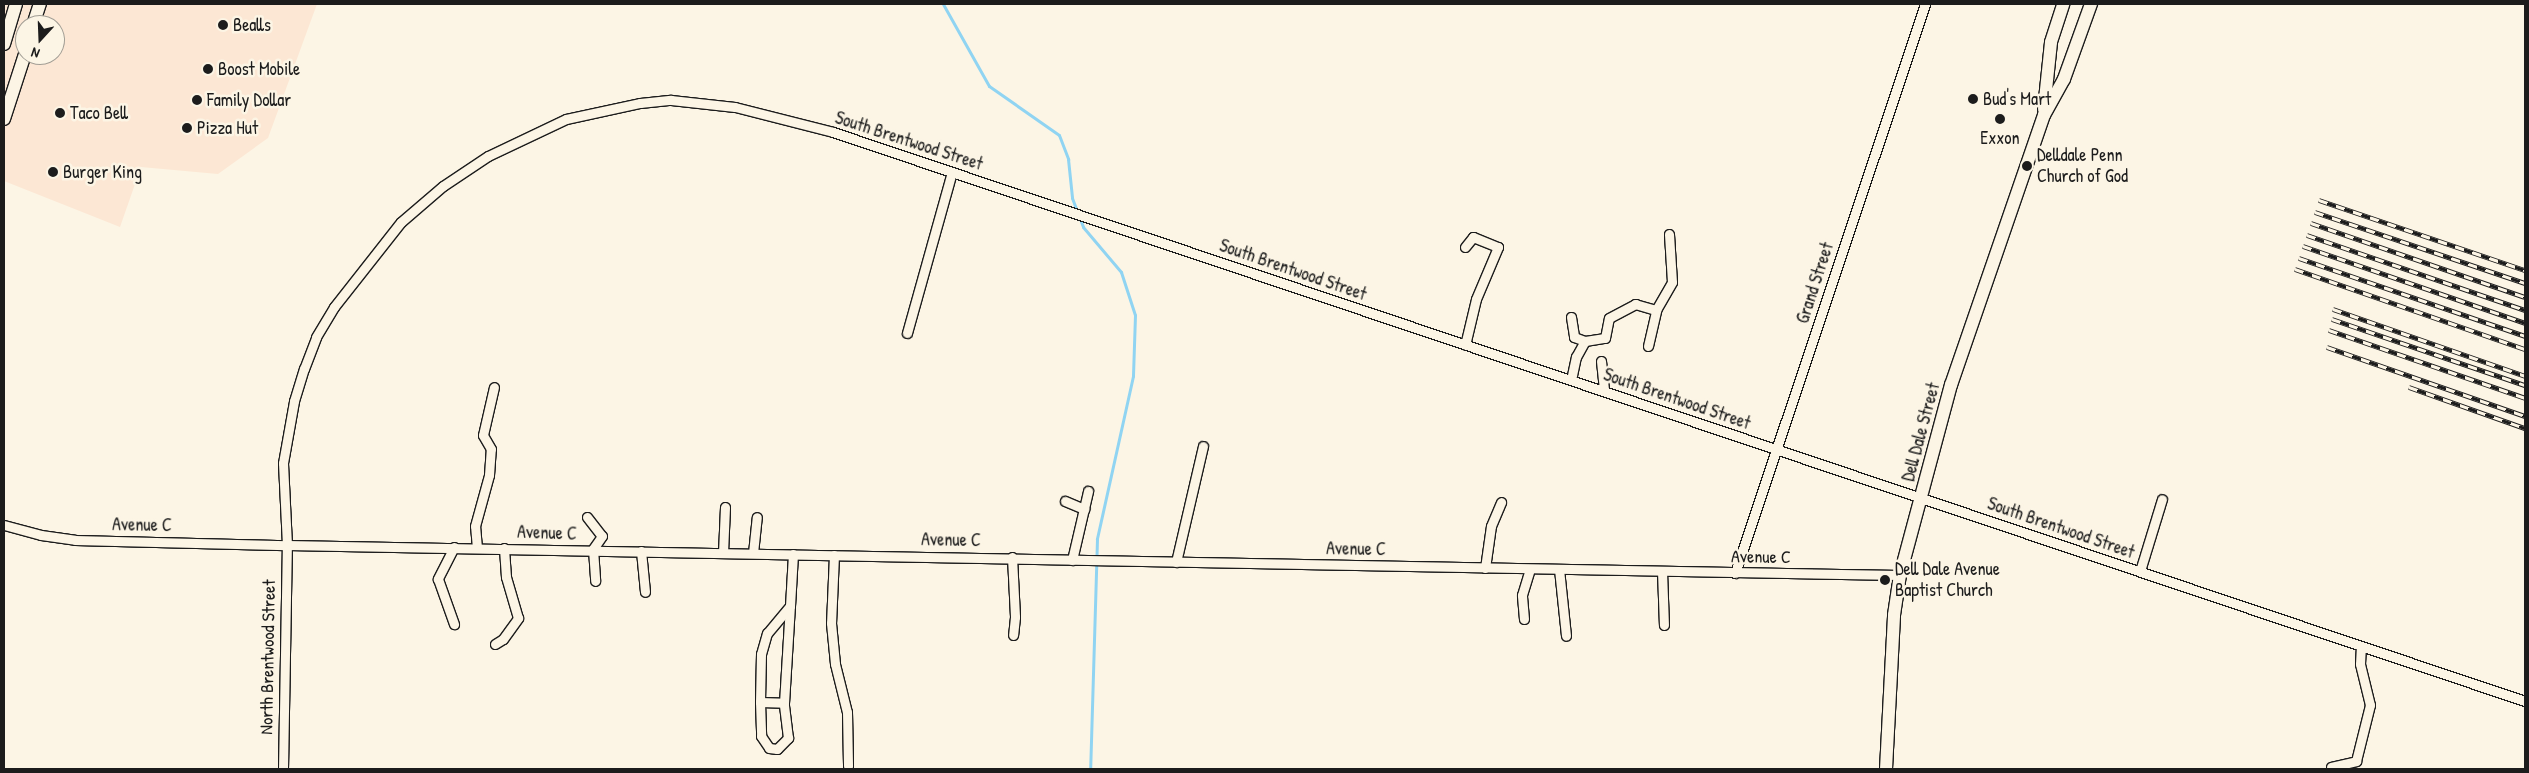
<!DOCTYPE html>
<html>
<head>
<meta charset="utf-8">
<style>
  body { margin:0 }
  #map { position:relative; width:2529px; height:773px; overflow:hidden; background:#fcf5e5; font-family:"Patrick Hand",sans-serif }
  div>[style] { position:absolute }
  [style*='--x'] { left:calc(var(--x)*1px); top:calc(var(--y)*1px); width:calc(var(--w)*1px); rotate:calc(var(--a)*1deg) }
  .built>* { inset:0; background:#fce7d4 }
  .stream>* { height:3px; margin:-1.5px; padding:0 1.5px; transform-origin:1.5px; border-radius:1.5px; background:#90d4f2 }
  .roads { filter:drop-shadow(1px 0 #1c1c1c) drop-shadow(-1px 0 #1c1c1c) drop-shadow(0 1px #1c1c1c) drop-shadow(0 -1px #1c1c1c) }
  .minor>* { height:9px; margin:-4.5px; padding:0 4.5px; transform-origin:4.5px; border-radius:4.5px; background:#fcf5e5 }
  .secondary>* { height:12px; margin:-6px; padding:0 6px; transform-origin:6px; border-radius:6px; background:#fcf5e5 }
  .rail>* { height:5px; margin-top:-2.5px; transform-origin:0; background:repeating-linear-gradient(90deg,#fcf5e5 0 9px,#1c1c1c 0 18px); box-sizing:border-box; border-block:1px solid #1c1c1c }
  .dots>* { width:14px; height:14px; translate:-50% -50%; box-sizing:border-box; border:2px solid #fcf5e5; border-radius:50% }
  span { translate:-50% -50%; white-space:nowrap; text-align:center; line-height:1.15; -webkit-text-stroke:5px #fcf5e5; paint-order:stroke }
  .poi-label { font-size:18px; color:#1c1c1c }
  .left { translate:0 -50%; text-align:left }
  .street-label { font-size:18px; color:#1c1c1c }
  .frame { position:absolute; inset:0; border:5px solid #1c1c1c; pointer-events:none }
  .north { position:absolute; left:15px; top:15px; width:50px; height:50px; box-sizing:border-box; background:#fcf5e5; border:1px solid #a29e95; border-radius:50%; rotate:200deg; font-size:14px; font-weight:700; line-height:20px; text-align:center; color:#1c1c1c }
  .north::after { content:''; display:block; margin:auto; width:18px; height:22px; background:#1c1c1c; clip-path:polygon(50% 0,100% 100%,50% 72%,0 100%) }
</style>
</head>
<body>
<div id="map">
  <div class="built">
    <i style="clip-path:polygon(evenodd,4px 4px,317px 4px,268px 138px,218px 174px,141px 167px,120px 227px,4px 181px,4px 4px,25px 25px,55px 25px,55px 55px,25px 55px,25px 25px)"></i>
  </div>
  <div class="stream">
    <i style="--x:943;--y:4;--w:94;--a:60.7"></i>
    <i style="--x:989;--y:86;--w:85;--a:35"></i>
    <i style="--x:1059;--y:135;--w:26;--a:69"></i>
    <i style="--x:1068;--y:159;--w:39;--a:84"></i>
    <i style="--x:1072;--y:198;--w:31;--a:69"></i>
    <i style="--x:1083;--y:227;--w:59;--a:49.8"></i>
    <i style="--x:1121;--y:272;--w:45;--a:72"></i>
    <i style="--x:1135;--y:315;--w:61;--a:91.9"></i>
    <i style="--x:1133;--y:376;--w:167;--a:102.5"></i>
    <i style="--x:1097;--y:539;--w:230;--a:91.7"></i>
  </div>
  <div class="roads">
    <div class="minor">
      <i style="--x:1465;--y:247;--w:13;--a:-51"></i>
      <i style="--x:1473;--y:237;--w:27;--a:22"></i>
      <i style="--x:1498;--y:247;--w:56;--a:112.9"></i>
      <i style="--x:1476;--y:299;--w:47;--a:103.4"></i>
      <i style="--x:1571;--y:317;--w:20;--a:81"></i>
      <i style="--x:1574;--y:337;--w:12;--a:20"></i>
      <i style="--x:1585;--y:341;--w:20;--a:-9"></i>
      <i style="--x:1605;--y:338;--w:20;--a:-79"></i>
      <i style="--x:1609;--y:318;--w:30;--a:-28"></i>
      <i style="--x:1635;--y:304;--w:22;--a:16"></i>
      <i style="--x:907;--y:333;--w:167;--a:-74.4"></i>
      <i style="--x:1648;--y:346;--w:37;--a:-77"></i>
      <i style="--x:1656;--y:310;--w:32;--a:-60"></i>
      <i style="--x:1672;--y:282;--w:48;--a:-93.6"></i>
      <i style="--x:1601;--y:361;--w:30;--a:84"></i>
      <i style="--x:1571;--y:380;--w:24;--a:-78"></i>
      <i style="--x:1576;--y:357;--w:18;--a:-61"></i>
      <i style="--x:1065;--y:501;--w:21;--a:23"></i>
      <i style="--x:587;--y:517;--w:24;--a:52"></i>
      <i style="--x:602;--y:536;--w:16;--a:125"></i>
      <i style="--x:593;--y:549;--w:32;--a:86"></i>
      <i style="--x:4;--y:525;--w:38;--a:15"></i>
      <i style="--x:41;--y:535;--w:34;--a:8"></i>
      <i style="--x:75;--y:540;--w:212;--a:1.4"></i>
      <i style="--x:287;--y:545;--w:1613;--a:1.07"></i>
      <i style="--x:454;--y:547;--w:36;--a:117"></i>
      <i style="--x:438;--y:579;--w:48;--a:70.4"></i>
      <i style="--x:477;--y:548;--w:22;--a:-95"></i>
      <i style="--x:475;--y:526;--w:53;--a:-74.6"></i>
      <i style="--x:489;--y:475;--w:26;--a:-86"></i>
      <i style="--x:491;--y:449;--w:16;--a:-120"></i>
      <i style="--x:483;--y:435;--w:49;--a:-77.1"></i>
      <i style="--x:641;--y:551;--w:41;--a:84.4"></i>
      <i style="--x:723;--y:553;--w:46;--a:-87.5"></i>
      <i style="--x:753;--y:553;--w:36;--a:-84"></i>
      <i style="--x:834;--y:555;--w:68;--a:92.5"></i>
      <i style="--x:831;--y:623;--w:41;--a:84.4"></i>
      <i style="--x:835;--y:664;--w:49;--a:76"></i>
      <i style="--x:847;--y:712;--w:54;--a:88.9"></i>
      <i style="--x:1012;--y:557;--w:60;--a:87.1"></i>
      <i style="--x:1015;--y:617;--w:18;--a:96"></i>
      <i style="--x:1072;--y:560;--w:71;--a:-76.9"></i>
      <i style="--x:1176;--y:562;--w:119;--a:-76.9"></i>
      <i style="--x:1485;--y:568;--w:42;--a:-81.9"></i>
      <i style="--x:1491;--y:526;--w:26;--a:-67"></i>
      <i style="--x:1559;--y:569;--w:67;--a:84"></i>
      <i style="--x:1662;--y:571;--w:54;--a:87.9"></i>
      <i style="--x:2140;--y:571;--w:75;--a:-73"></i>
      <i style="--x:1735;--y:573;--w:600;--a:-71.53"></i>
      <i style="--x:790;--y:606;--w:35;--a:130"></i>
      <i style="--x:767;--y:633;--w:22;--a:106"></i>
      <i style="--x:761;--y:654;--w:48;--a:91.2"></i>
      <i style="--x:760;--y:702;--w:24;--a:2"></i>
      <i style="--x:784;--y:703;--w:97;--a:-86.5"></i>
      <i style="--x:790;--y:606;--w:52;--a:-86.7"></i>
      <i style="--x:1524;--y:619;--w:24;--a:-95"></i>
      <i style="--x:1522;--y:595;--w:27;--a:-73"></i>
      <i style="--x:495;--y:644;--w:9;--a:-32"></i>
      <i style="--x:503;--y:639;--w:26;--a:-54"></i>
      <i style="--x:518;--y:618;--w:43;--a:-106.3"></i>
      <i style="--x:506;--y:577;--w:29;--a:-94"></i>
      <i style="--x:760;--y:702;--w:34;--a:88"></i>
      <i style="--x:761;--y:736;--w:14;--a:56"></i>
      <i style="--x:769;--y:748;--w:8;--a:7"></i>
      <i style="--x:777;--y:749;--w:16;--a:-45"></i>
      <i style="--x:788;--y:738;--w:35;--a:-97"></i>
      <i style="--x:2331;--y:767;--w:26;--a:-13"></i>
      <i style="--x:2356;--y:761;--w:58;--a:-76"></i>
      <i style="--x:2370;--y:705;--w:42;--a:-103.7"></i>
      <i style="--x:2360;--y:664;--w:18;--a:-87"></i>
      <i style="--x:283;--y:769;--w:224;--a:-89"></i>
      <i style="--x:287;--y:545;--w:82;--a:-92.8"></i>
      <i style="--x:283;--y:463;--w:63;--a:-79.9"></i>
      <i style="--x:294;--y:401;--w:34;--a:-73"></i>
      <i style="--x:304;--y:369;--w:34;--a:-69"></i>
      <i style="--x:316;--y:337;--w:35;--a:-59"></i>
      <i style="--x:334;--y:307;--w:108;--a:-51.8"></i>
      <i style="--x:401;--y:222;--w:55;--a:-40.6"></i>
      <i style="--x:443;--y:186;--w:54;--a:-33.7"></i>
      <i style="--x:488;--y:156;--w:86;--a:-25.4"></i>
      <i style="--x:566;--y:119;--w:76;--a:-12.2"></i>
      <i style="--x:640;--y:103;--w:31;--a:-6"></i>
      <i style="--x:671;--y:100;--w:64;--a:6.2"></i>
      <i style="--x:735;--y:107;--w:101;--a:14.3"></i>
      <i style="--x:833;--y:132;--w:1785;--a:18.59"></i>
    </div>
    <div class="secondary">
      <i style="--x:33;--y:25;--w:22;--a:-72"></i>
      <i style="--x:4;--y:44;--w:42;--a:-73.3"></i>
      <i style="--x:2044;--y:109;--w:67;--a:-84"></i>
      <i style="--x:2051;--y:42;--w:40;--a:-72"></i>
      <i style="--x:4;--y:119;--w:68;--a:-72.1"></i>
      <i style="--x:1886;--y:769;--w:154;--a:-87"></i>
      <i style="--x:1894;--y:615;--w:40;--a:-81.5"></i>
      <i style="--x:1900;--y:575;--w:197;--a:-75"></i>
      <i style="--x:1951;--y:385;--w:286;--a:-71"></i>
      <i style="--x:2044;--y:115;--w:41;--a:-60.9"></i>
      <i style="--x:2064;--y:79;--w:80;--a:-70.2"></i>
    </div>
  </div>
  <div class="rail">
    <i style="--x:2319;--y:200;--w:218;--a:18.8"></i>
    <i style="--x:2315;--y:212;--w:222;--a:18.7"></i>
    <i style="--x:2311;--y:223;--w:226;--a:19.1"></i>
    <i style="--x:2307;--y:235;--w:231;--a:19"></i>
    <i style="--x:2303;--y:246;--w:235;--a:19.1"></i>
    <i style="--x:2299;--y:258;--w:239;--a:19"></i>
    <i style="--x:2295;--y:269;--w:244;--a:19.2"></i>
    <i style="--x:2333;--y:309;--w:203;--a:19.2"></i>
    <i style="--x:2332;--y:319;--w:204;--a:18.9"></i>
    <i style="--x:2329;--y:330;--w:207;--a:19.1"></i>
    <i style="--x:2327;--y:347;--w:210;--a:19.2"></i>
    <i style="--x:2409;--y:387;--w:123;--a:19.5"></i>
  </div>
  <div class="dots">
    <i style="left:223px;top:25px;background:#1c1c1c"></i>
    <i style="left:208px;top:69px;background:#1c1c1c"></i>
    <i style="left:1973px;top:99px;background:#1c1c1c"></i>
    <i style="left:197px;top:100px;background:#1c1c1c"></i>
    <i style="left:60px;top:113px;background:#1c1c1c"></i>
    <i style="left:2000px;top:119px;background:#1c1c1c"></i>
    <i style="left:187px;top:128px;background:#1c1c1c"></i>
    <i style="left:2027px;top:166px;background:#1c1c1c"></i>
    <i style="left:53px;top:172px;background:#1c1c1c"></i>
    <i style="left:1885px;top:580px;background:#1c1c1c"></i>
  </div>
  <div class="poi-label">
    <span class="left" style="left:233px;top:25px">Bealls</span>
    <span class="left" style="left:218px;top:69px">Boost Mobile</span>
    <span class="left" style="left:1983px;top:99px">Bud's Mart</span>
    <span class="left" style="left:207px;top:100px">Family Dollar</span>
    <span class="left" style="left:70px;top:113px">Taco Bell</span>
    <span class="left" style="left:197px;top:128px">Pizza Hut</span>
    <span style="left:2000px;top:138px">Exxon</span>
    <span class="left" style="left:2037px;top:166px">Delldale Penn<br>Church of God</span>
    <span class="left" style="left:63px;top:172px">Burger King</span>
    <span class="left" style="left:1895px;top:580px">Dell Dale Avenue<br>Baptist Church</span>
  </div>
  <div class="street-label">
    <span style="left:909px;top:141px;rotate:18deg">South Brentwood Street</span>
    <span style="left:1293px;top:270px;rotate:19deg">South Brentwood Street</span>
    <span style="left:1815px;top:283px;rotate:-72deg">Grand Street</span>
    <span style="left:1677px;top:399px;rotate:19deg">South Brentwood Street</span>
    <span style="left:1921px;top:432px;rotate:-75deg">Dell Dale Street</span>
    <span style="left:142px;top:525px;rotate:1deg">Avenue C</span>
    <span style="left:2061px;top:528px;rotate:19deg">South Brentwood Street</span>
    <span style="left:547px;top:533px;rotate:2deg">Avenue C</span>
    <span style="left:951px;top:540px;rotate:1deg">Avenue C</span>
    <span style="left:1356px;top:549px;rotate:1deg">Avenue C</span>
    <span style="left:1761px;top:557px;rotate:1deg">Avenue C</span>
    <span style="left:268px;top:657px;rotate:-89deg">North Brentwood Street</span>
  </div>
  <div class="frame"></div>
  <div class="north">N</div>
</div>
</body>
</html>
